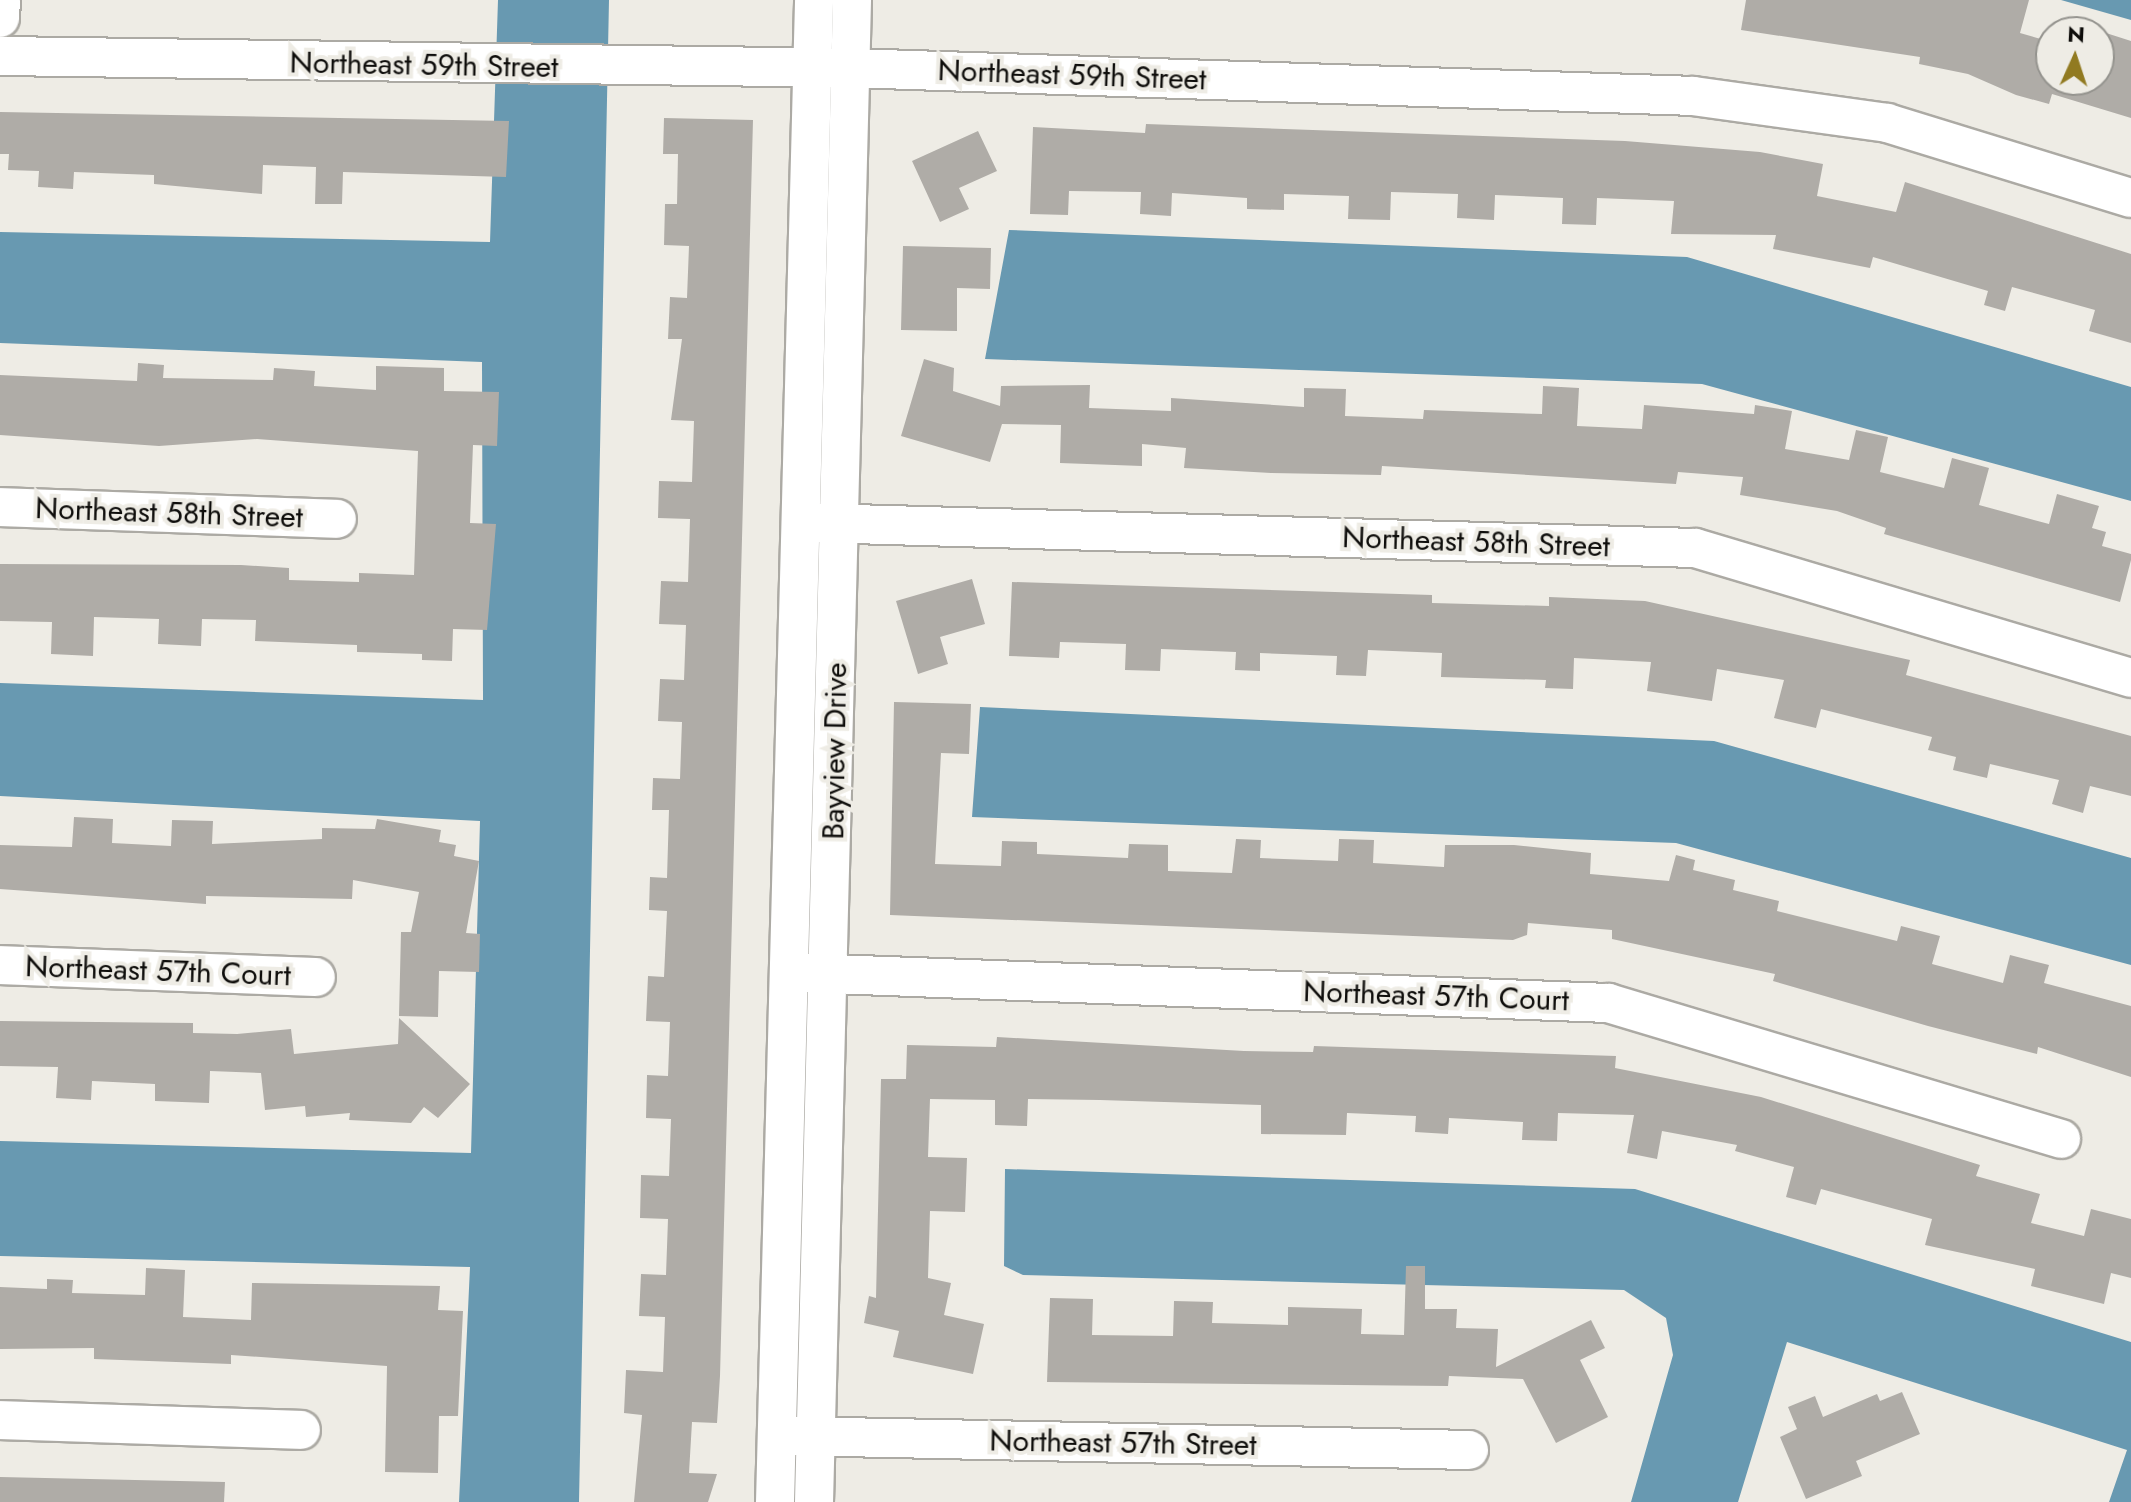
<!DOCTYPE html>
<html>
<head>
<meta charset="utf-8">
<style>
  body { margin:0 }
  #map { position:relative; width:2131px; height:1502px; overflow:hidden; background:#eeece5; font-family:Jost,sans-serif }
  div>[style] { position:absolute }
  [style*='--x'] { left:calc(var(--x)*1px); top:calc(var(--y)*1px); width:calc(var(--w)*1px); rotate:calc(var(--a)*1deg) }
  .water>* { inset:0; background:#6899b1 }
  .building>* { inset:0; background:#afaca7 }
  .roads { filter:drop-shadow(2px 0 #acaaa4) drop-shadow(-2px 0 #acaaa4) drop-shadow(0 2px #acaaa4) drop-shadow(0 -2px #acaaa4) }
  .minor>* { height:38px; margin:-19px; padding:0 19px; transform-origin:19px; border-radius:19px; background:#fff }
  span { translate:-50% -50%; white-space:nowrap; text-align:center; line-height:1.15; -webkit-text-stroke:8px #eeece5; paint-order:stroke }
  .street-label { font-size:30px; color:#0e0d0b }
  .north { position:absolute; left:2035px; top:16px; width:80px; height:80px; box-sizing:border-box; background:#eeece5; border:2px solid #94938e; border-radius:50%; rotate:3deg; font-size:22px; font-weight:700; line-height:32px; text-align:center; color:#0e0d0b }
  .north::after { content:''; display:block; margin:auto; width:28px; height:36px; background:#917a21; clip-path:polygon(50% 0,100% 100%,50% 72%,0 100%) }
</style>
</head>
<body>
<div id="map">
  <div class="water">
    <i style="clip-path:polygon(498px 0,609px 0,579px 1502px,459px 1502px,470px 1267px,0 1256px,0 1141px,471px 1153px,480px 821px,0 796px,0 683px,483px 700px,482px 362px,0 343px,0 232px,490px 242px)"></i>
    <i style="clip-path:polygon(2061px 0,2131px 0,2131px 20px)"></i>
    <i style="clip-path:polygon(1009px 230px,1687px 257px,2131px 387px,2131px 501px,1702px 384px,985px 359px)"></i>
    <i style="clip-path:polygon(980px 707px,1714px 741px,2131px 858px,2131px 965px,1676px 843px,972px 817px)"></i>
    <i style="clip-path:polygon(1005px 1169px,1635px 1189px,2131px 1342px,2131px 1502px,2109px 1502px,2127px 1450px,1787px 1342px,1738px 1502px,1631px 1502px,1673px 1355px,1666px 1318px,1624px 1290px,1023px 1275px,1004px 1266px)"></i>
  </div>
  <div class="building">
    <i style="clip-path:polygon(1746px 0,2029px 0,2020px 33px,2051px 42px,2051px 80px,2099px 80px,2106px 33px,2131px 41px,2131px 118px,2052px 94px,2049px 104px,2016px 95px,1968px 74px,1919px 64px,1920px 57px,1741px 30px)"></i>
    <i style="clip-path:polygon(0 112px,509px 121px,506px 177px,343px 172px,342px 204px,315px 204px,316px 167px,263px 165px,262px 194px,154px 184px,154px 175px,74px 172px,73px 189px,38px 187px,39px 171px,8px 170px,9px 154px,0 154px)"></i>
    <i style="clip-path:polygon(664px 118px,753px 120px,720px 1376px,717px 1423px,692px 1422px,689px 1473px,717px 1474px,708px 1502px,634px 1502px,642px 1415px,624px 1413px,626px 1370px,663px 1372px,665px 1317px,639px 1316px,641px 1274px,666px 1275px,668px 1219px,640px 1218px,641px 1175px,669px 1176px,671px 1119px,646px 1118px,647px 1075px,668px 1076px,670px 1022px,646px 1021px,648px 976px,664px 977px,667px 911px,649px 910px,650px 877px,667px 878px,669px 810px,652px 810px,653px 778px,680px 779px,682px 722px,658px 721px,660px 679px,684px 680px,686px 625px,659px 624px,661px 581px,688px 582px,690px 519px,658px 518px,659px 481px,692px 482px,694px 421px,671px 420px,682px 339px,668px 339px,670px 297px,687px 298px,689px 246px,664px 245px,665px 204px,677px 204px,678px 154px,663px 154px)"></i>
    <i style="clip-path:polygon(1146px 124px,1625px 141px,1760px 152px,1823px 164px,1817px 196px,1896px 212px,1905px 182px,2131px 254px,2131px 343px,2089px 331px,2095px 310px,2012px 287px,2005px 311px,1984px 305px,1988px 291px,1873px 257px,1870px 268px,1773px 249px,1776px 235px,1671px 234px,1674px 201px,1597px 198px,1596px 225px,1562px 224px,1563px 198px,1495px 195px,1494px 220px,1457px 218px,1458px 194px,1391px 192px,1390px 220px,1348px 219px,1349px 196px,1284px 194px,1284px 210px,1247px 209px,1247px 198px,1172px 193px,1171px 216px,1140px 214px,1141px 192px,1069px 191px,1068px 215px,1030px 214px,1033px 127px,1145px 133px)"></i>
    <i style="clip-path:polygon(978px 131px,997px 171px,959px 188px,969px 209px,940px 222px,912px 161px)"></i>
    <i style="clip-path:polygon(903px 246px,991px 248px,990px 289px,957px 288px,957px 331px,901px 330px)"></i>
    <i style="clip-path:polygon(924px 359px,954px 368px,953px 391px,1000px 406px,1001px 386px,1090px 385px,1089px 408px,1171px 411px,1171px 398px,1304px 407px,1304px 388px,1346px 389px,1345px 416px,1423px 419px,1424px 410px,1542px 414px,1543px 386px,1579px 388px,1577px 426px,1642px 429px,1644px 405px,1754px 414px,1755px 405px,1792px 411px,1785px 449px,1849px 460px,1856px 430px,1888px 437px,1880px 472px,1944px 488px,1952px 458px,1989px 468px,1979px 505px,2049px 524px,2057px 494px,2099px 506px,2092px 528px,2106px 532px,2102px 546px,2131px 554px,2131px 560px,2120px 602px,1884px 534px,1886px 528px,1837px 511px,1740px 495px,1743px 477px,1678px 472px,1676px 484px,1382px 466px,1381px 475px,1271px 473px,1184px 468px,1186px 448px,1142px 444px,1142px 466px,1060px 463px,1061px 425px,1002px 424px,990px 462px,901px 436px)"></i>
    <i style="clip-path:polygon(138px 363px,164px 365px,163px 378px,273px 380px,274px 368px,315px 371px,314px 386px,376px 390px,376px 366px,444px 368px,444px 391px,499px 392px,497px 446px,473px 445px,470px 523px,496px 524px,487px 630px,453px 629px,452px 661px,422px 660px,422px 654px,357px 652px,357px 645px,255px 641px,256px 620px,202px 619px,201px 646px,158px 644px,159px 619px,94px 617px,93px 656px,51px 654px,52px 622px,0 621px,0 564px,241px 565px,289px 568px,289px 580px,359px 582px,359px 573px,414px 575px,418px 451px,257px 439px,159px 446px,0 435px,0 375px,137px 381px)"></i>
    <i style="clip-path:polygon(972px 579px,985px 624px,940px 637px,948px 664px,918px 674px,896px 601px)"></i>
    <i style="clip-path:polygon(1012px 582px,1432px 595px,1432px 603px,1549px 606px,1549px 597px,1645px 601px,1910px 660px,1906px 675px,2131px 736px,2131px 796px,2090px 786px,2083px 813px,2052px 804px,2059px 780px,1990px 764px,1987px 778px,1953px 770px,1956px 757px,1928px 750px,1932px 737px,1821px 709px,1816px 728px,1774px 718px,1784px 680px,1717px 669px,1712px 701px,1647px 691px,1651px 662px,1574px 658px,1573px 689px,1545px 688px,1546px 680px,1441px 677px,1442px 653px,1368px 650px,1366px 676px,1336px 675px,1337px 656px,1260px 653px,1260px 671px,1235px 670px,1236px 652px,1161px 649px,1160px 671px,1125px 670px,1126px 644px,1060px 642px,1059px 658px,1009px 656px)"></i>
    <i style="clip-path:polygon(894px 702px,971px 704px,969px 754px,941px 753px,935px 864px,1001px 866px,1002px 841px,1037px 842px,1037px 854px,1128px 858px,1129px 844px,1168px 845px,1168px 871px,1232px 873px,1236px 839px,1261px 840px,1260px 858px,1338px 861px,1339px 839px,1374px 840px,1373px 863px,1444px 867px,1445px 845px,1514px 845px,1591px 853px,1590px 874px,1669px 881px,1676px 855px,1695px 860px,1693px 870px,1735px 880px,1733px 890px,1779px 901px,1777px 911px,1897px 941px,1901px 926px,1940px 936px,1932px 964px,2003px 983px,2010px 955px,2049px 965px,2044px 983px,2131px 1006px,2131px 1077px,2038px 1047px,2037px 1054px,1928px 1026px,1773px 981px,1775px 974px,1612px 939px,1612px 930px,1528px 923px,1527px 935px,1513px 940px,890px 915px)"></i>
    <i style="clip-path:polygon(74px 817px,113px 819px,112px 843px,171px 846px,172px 820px,213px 821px,212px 844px,322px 839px,322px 828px,375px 829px,377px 819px,441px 830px,439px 842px,456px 845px,454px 856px,479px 861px,466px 933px,480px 934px,479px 972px,439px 971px,438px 1017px,399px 1016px,401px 932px,411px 932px,419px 892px,353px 880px,352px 899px,206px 896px,206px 904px,0 889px,0 845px,72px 847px)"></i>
    <i style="clip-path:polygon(399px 1018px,470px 1084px,438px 1118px,424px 1107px,411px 1123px,349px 1120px,350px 1113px,306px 1117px,305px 1106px,265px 1110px,261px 1073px,210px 1071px,209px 1103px,155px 1101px,155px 1084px,92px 1081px,91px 1100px,56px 1098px,58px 1067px,0 1066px,0 1021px,193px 1023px,193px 1033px,237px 1034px,291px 1029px,294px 1054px,398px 1044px)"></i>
    <i style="clip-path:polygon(997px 1037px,1244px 1051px,1313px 1052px,1314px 1046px,1616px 1056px,1615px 1068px,1761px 1097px,1980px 1165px,1976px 1176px,2040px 1194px,2031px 1223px,2084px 1236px,2091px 1209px,2131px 1219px,2131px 1278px,2111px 1273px,2104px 1304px,2031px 1286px,2035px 1269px,1925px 1245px,1932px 1219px,1821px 1189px,1816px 1205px,1786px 1197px,1794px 1167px,1735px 1151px,1737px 1145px,1662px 1131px,1657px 1159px,1627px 1153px,1634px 1115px,1558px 1113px,1557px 1141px,1522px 1140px,1523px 1122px,1449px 1118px,1448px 1134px,1415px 1132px,1416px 1116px,1347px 1113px,1346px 1135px,1261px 1134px,1261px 1105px,1100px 1100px,1028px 1099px,1027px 1126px,995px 1125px,995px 1100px,930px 1099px,928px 1157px,967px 1158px,965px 1212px,930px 1211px,928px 1278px,951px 1283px,944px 1315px,984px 1324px,973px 1374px,893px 1357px,899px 1331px,864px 1323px,869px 1296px,876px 1298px,881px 1079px,906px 1079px,907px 1045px,996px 1047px)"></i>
    <i style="clip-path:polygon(1406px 1266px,1425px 1266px,1425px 1309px,1457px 1309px,1456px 1328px,1498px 1329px,1496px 1367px,1591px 1320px,1605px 1348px,1580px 1360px,1608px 1417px,1556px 1443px,1523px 1379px,1449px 1376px,1448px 1386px,1047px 1382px,1050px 1298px,1093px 1299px,1092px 1335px,1173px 1336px,1174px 1301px,1213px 1302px,1212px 1323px,1288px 1325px,1288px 1307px,1362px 1309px,1361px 1334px,1404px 1335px)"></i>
    <i style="clip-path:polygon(146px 1268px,185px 1270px,183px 1317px,251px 1320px,252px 1283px,440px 1286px,438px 1310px,463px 1311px,458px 1416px,439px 1416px,438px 1473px,385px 1472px,387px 1366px,231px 1355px,231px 1364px,94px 1359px,94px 1348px,0 1349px,0 1287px,47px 1289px,47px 1279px,73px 1280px,72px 1293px,145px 1295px)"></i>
    <i style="clip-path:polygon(1902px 1392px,1920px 1434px,1856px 1461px,1862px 1476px,1806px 1499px,1780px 1437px,1797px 1429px,1788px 1407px,1815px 1396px,1823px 1417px,1877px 1394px,1880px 1401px)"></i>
    <i style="clip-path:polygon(0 1477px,225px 1482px,224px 1502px,0 1502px)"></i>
  </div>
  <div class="roads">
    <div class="minor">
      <i style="--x:0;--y:18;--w:18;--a:-87"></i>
      <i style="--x:0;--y:56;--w:851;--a:0.81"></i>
      <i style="--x:851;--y:68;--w:842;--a:1.9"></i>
      <i style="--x:1693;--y:96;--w:196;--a:7.9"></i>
      <i style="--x:1887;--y:123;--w:255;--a:17.1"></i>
      <i style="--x:0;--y:507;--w:337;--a:2"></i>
      <i style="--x:817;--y:523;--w:878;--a:1.63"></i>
      <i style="--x:1695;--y:548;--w:455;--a:16.6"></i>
      <i style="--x:0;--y:965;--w:316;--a:2.2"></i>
      <i style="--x:806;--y:973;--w:803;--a:2.14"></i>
      <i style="--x:1608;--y:1003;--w:473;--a:16.7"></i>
      <i style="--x:0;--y:1420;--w:301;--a:1.9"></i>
      <i style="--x:792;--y:1436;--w:677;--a:1.18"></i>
      <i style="--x:775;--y:1502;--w:1503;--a:-88.51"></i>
      <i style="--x:814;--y:1502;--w:1502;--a:-88.55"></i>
    </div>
  </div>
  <div class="street-label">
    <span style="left:424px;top:65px;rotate:1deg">Northeast 59th Street</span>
    <span style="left:1072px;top:75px;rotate:2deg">Northeast 59th Street</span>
    <span style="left:169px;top:513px;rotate:2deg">Northeast 58th Street</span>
    <span style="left:1476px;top:542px;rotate:2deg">Northeast 58th Street</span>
    <span style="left:835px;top:751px;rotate:-89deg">Bayview Drive</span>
    <span style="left:158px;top:971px;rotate:2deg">Northeast 57th Court</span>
    <span style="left:1436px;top:996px;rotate:2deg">Northeast 57th Court</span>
    <span style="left:1123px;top:1443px;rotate:1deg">Northeast 57th Street</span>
  </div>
  <div class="north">N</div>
</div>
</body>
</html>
